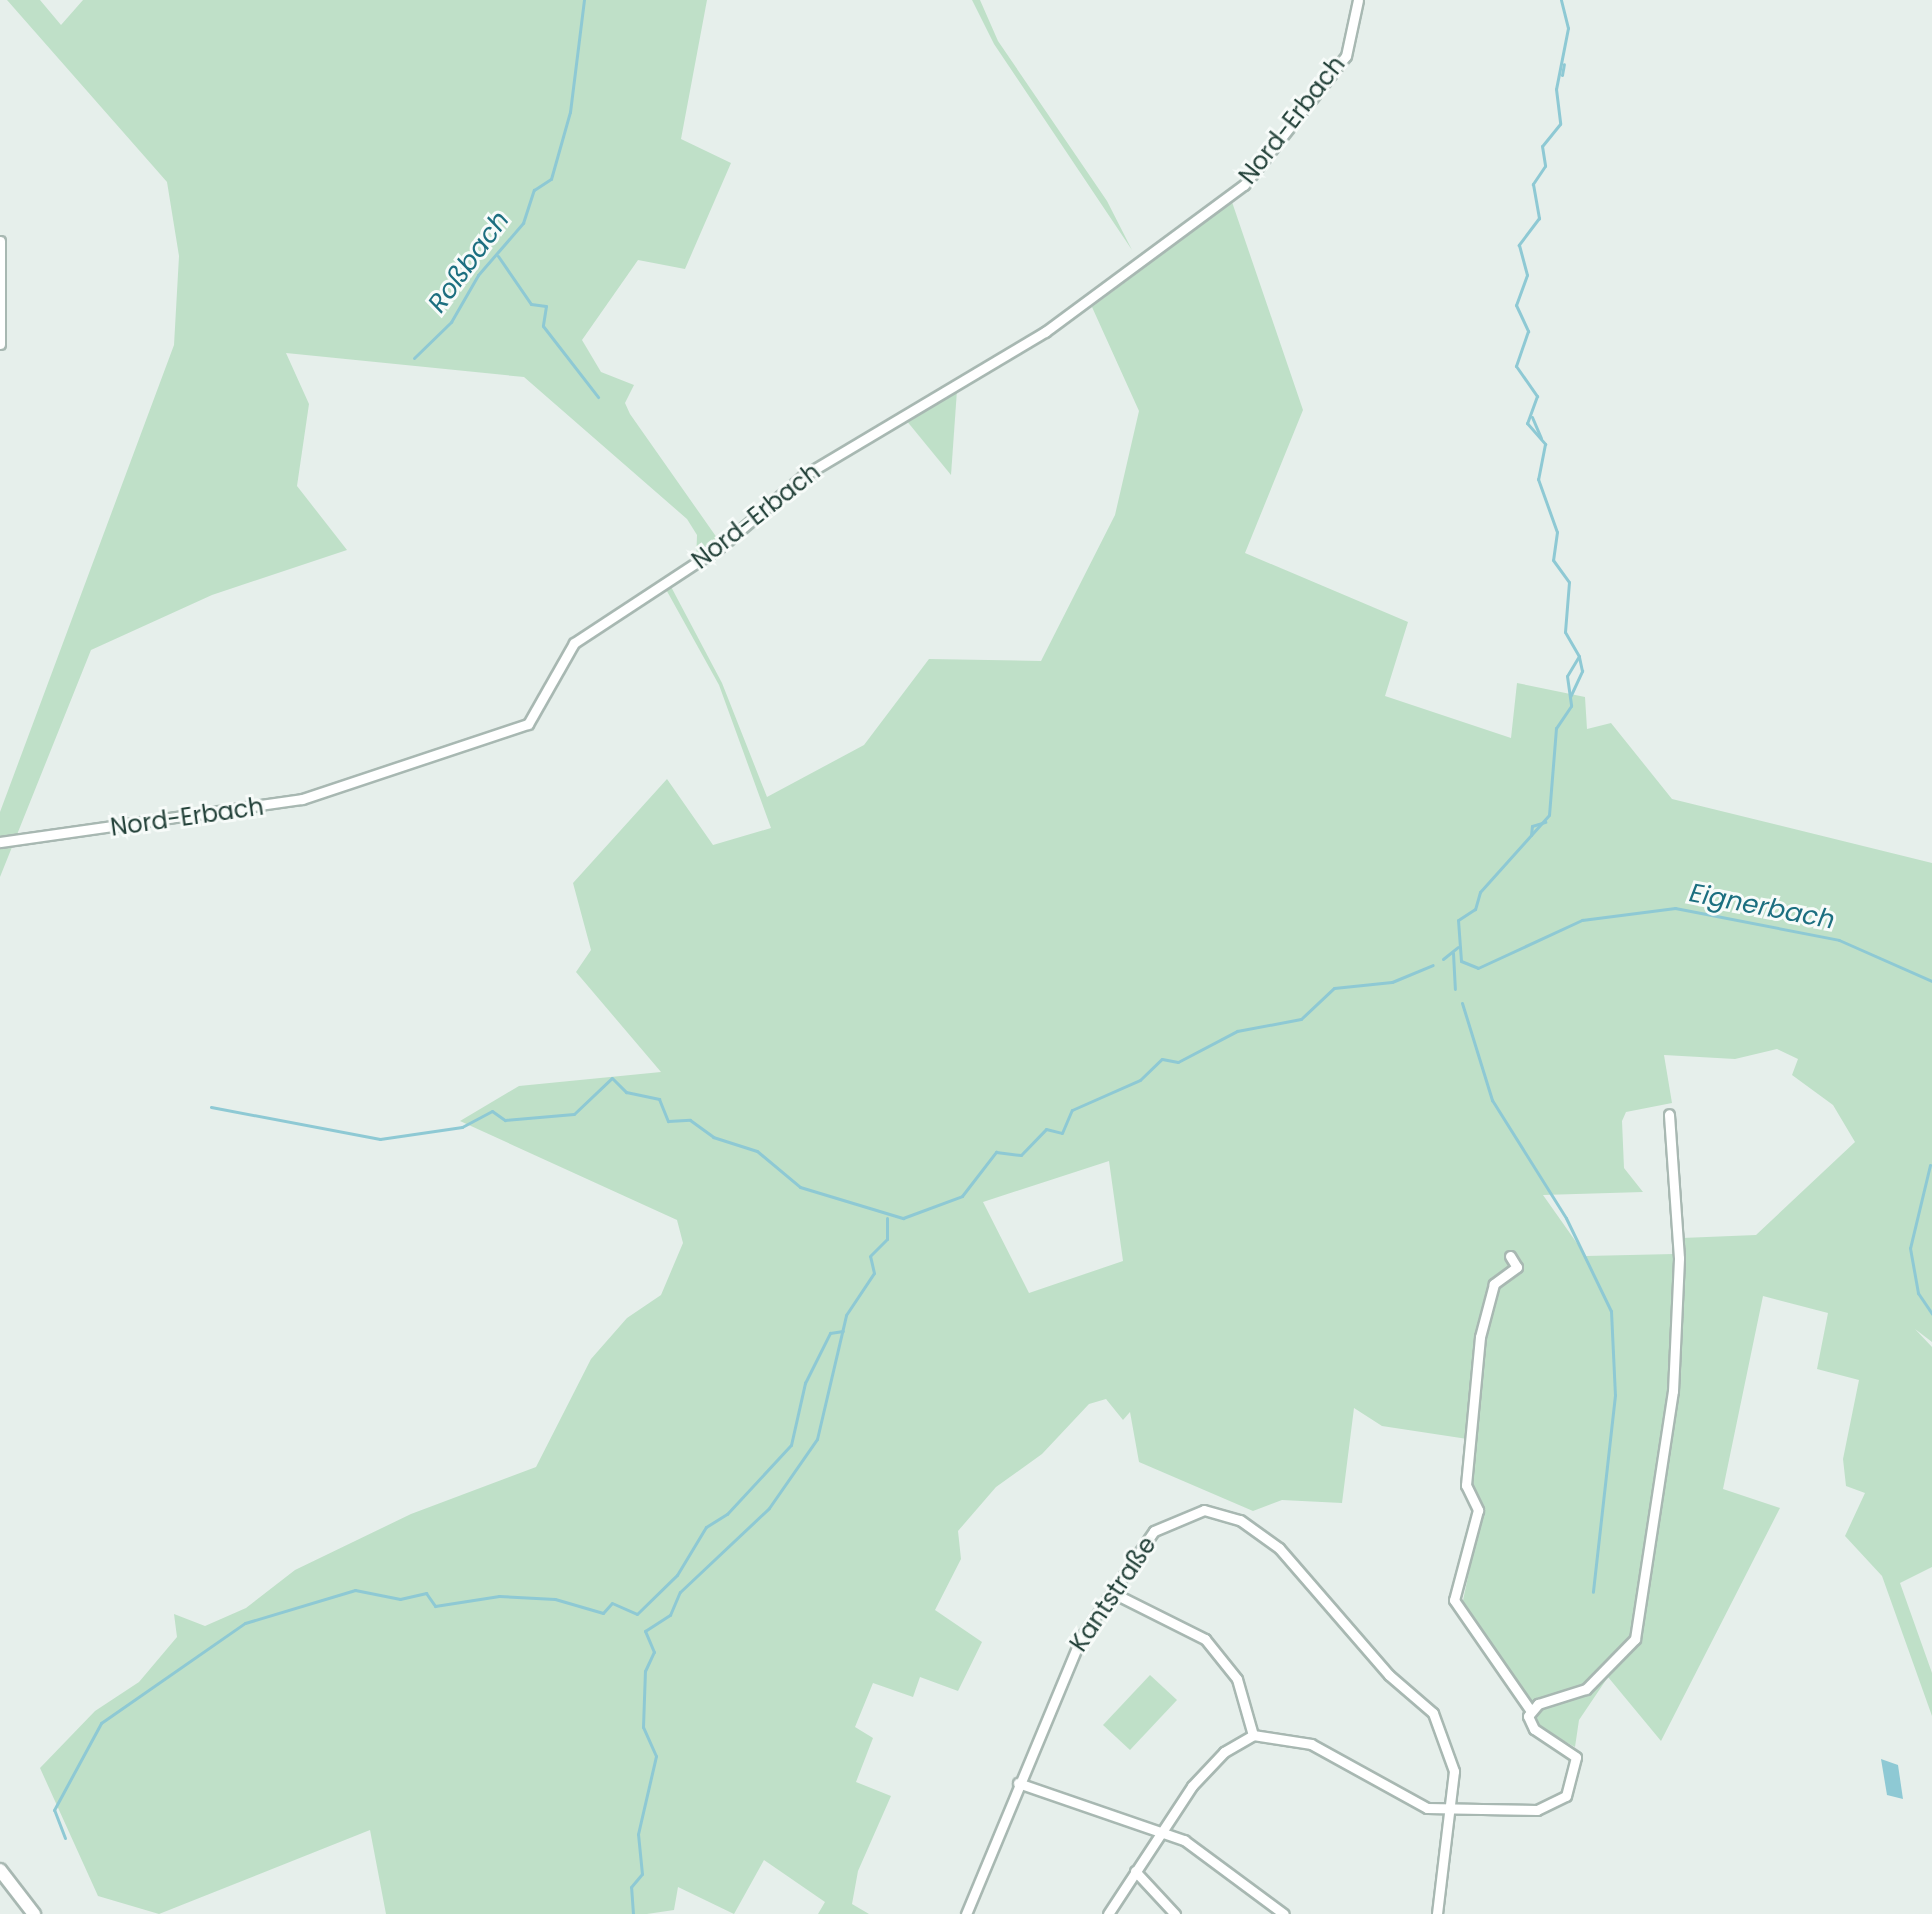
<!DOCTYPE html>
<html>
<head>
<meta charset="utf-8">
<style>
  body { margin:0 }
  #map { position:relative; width:1932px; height:1914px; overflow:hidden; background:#e6efeb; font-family:Poppins,sans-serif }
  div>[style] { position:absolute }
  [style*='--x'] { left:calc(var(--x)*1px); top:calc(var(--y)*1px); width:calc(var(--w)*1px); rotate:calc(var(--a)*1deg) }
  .green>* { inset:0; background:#bfe0c8 }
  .water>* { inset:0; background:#8ec9d4 }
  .stream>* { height:3px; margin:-1.5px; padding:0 1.5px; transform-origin:1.5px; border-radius:1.5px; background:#8ec9d4 }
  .roads { filter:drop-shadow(2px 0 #a8b8b2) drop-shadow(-2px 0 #a8b8b2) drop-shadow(0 2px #a8b8b2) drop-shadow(0 -2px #a8b8b2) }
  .minor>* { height:9px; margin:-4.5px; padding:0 4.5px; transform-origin:4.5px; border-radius:4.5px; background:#fff }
  .secondary>* { height:12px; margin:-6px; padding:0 6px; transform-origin:6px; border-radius:6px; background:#fff }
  span { translate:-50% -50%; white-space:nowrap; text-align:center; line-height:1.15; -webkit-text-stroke:6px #f7fbf9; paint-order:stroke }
  .street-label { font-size:24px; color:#24423a }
  .water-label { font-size:26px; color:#1c6f80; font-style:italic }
</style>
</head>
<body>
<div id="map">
  <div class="green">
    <i style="clip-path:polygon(7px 0,40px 0,61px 25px,83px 0,707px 0,681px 139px,731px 163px,685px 269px,638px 260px,582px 340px,601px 372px,634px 385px,625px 403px,630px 414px,722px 545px,696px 564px,697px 535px,687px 519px,524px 377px,286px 353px,309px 404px,297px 486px,347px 550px,212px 595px,91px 650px,0 877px,0 812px,174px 345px,179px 256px,167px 182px)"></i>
    <i style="clip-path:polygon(972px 0,980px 0,998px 41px,1107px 201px,1132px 250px,994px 44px)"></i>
    <i style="clip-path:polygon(evenodd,1232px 202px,1303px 410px,1245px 553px,1408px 622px,1385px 696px,1511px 738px,1517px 683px,1585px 697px,1587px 729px,1611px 723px,1672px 799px,1932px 863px,1932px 1342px,1915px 1329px,1932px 1347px,1932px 1567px,1900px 1583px,1932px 1673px,1932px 1716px,1882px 1576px,1845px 1536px,1865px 1493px,1846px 1486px,1843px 1459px,1859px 1380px,1817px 1369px,1828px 1313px,1763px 1296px,1723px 1489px,1780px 1508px,1661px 1741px,1608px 1677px,1579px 1720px,1575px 1747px,1535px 1725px,1462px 1605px,1482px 1511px,1473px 1484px,1474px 1440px,1382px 1426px,1354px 1408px,1342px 1503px,1282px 1500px,1253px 1511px,1139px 1462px,1130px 1412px,1123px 1420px,1106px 1399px,1089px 1404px,1042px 1454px,996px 1487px,958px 1531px,961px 1559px,935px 1610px,982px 1642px,958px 1691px,920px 1677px,913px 1697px,873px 1683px,855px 1727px,873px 1738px,856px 1782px,891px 1796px,858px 1871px,852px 1904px,869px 1914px,818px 1914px,825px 1902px,764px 1860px,734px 1914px,678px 1887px,674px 1910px,647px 1914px,386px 1914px,370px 1830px,159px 1914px,98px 1896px,40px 1768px,95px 1711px,139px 1682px,177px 1637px,174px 1614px,205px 1626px,246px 1608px,295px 1570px,411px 1514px,536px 1467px,591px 1359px,627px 1318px,661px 1295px,683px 1243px,677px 1220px,460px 1121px,519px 1086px,661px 1072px,576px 972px,591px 950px,573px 883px,667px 779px,713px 845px,771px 828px,719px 685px,663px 584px,668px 581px,722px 683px,767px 797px,864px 745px,929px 659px,1041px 661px,1115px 515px,1139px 411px,1092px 307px,1232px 202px,1777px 1049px,1798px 1059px,1792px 1075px,1833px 1105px,1855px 1142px,1756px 1235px,1682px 1238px,1673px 1240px,1674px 1254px,1586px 1256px,1543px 1195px,1643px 1192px,1624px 1168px,1622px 1121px,1626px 1112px,1672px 1103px,1664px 1055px,1735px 1059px,1777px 1049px,1232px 202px,1109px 1161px,1123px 1261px,1029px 1293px,983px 1202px,1109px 1161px)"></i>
    <i style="clip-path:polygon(957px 390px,951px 475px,906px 420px)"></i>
    <i style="clip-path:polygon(1150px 1675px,1177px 1700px,1130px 1750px,1103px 1725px)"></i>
  </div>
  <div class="water">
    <i style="clip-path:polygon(1881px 1759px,1898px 1765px,1903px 1799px,1887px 1795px)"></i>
  </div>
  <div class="stream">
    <i style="--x:1561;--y:0;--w:29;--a:76"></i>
    <i style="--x:1568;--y:28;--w:62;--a:101.1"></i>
    <i style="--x:1556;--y:89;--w:35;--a:83"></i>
    <i style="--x:1560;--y:124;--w:28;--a:129"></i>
    <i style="--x:1542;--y:146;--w:20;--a:81"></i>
    <i style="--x:1545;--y:166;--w:22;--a:124"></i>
    <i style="--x:1533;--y:184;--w:35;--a:80"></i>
    <i style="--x:1539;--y:218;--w:34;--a:127"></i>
    <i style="--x:1519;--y:245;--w:31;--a:75"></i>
    <i style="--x:1527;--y:275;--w:32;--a:110"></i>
    <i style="--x:1516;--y:305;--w:29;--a:65"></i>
    <i style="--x:1528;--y:331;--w:37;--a:109"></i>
    <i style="--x:1516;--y:366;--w:37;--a:55"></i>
    <i style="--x:1537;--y:396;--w:29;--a:110"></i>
    <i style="--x:1527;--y:423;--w:28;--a:49"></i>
    <i style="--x:1545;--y:444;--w:36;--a:101"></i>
    <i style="--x:1538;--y:479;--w:56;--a:70.3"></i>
    <i style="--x:1557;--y:532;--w:28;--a:98"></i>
    <i style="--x:1553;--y:560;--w:27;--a:54"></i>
    <i style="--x:1569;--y:582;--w:50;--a:94.6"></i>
    <i style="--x:1565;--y:632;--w:28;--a:60"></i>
    <i style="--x:1579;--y:656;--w:23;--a:121"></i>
    <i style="--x:1567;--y:676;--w:30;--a:82"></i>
    <i style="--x:1571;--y:706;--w:27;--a:124"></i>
    <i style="--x:1556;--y:728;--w:87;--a:94.6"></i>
    <i style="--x:1549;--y:815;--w:103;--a:131.9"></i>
    <i style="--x:1480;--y:892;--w:18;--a:106"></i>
    <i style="--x:1475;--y:909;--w:20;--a:147"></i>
    <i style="--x:1458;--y:920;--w:41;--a:85.8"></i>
    <i style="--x:1461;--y:961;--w:18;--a:22"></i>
    <i style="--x:1478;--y:968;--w:115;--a:-24.8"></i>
    <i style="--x:1582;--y:920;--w:94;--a:-7.4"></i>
    <i style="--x:1675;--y:908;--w:167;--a:11"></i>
    <i style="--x:1839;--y:940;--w:102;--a:23.8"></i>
    <i style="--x:1562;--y:75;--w:11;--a:-80"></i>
    <i style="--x:498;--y:256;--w:58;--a:55.5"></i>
    <i style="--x:531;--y:304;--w:15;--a:8"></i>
    <i style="--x:546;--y:306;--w:20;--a:99"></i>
    <i style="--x:543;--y:326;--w:90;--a:52.2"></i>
    <i style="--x:414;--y:358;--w:52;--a:-44.2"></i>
    <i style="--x:451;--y:322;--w:54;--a:-60.1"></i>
    <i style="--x:478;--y:275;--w:69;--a:-49.1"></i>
    <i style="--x:523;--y:223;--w:35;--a:-72"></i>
    <i style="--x:534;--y:190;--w:20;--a:-33"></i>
    <i style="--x:551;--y:179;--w:70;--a:-74.2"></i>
    <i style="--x:570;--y:112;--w:113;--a:-82.9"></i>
    <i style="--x:1532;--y:417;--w:23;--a:67"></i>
    <i style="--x:1570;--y:697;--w:29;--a:-65"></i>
    <i style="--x:1582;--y:671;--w:14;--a:-102"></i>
    <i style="--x:1531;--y:835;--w:9;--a:-84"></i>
    <i style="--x:1532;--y:826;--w:14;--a:-17"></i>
    <i style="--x:1453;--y:953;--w:36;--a:87"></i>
    <i style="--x:1443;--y:959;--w:19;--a:-39"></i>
    <i style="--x:1462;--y:1003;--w:102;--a:72.8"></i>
    <i style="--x:1492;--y:1100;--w:139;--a:57.9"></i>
    <i style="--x:1566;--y:1218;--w:103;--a:64.2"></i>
    <i style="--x:1611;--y:1311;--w:84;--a:87.3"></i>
    <i style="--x:1615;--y:1395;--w:198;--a:96.4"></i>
    <i style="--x:211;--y:1107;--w:172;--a:10.7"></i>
    <i style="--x:380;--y:1139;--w:83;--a:-8.3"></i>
    <i style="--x:462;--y:1127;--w:34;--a:-28"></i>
    <i style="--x:492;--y:1111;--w:16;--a:35"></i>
    <i style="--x:505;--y:1120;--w:69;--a:-5"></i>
    <i style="--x:574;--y:1114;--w:52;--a:-43.5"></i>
    <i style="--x:612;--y:1078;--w:20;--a:45"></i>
    <i style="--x:626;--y:1092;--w:34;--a:12"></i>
    <i style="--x:659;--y:1099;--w:24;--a:68"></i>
    <i style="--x:668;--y:1121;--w:22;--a:-3"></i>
    <i style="--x:690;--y:1120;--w:29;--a:36"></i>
    <i style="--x:713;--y:1137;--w:46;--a:17.7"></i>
    <i style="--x:757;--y:1151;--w:56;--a:39.9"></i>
    <i style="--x:800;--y:1187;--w:108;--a:16.8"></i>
    <i style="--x:903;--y:1218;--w:63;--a:-20.4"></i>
    <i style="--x:962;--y:1196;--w:56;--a:-52.3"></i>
    <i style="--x:996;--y:1152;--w:25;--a:7"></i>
    <i style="--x:1021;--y:1155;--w:36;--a:-46"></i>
    <i style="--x:1046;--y:1129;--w:16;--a:14"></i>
    <i style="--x:1062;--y:1133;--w:25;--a:-67"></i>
    <i style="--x:1072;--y:1110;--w:74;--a:-23.8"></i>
    <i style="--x:1140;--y:1080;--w:30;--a:-44"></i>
    <i style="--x:1162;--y:1059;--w:16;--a:11"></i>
    <i style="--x:1178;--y:1062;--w:67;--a:-27.7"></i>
    <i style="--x:1237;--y:1031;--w:65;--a:-10.6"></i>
    <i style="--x:1301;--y:1019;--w:45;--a:-43.2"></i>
    <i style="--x:1334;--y:988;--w:58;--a:-5.9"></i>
    <i style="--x:1392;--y:982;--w:44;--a:-22.5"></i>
    <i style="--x:1930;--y:1165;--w:85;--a:103.5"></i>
    <i style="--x:1910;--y:1248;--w:46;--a:79.9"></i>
    <i style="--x:1918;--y:1293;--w:25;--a:56"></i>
    <i style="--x:65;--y:1838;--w:30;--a:-111"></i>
    <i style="--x:54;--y:1810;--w:99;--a:-61.6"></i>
    <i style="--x:101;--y:1723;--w:175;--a:-34.8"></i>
    <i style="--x:245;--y:1623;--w:115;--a:-16.7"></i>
    <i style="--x:355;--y:1590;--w:46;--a:11.3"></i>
    <i style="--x:400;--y:1599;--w:27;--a:-13"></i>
    <i style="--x:426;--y:1593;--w:16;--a:55"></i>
    <i style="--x:435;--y:1606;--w:65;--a:-8.9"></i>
    <i style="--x:499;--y:1596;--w:56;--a:3.1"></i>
    <i style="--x:555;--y:1599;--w:50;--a:16.3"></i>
    <i style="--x:603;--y:1613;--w:13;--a:-48"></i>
    <i style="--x:612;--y:1603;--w:27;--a:24"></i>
    <i style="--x:637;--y:1614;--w:56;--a:-44.3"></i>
    <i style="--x:677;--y:1575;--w:56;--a:-58.9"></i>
    <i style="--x:706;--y:1527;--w:25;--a:-32"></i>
    <i style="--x:727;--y:1514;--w:94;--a:-47.2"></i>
    <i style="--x:791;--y:1445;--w:64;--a:-77.3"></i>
    <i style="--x:805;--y:1383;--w:56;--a:-63.4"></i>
    <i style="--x:830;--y:1333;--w:13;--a:-9"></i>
    <i style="--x:633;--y:1914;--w:27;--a:-94"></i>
    <i style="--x:631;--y:1887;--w:17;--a:-50"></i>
    <i style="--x:642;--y:1874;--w:40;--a:-95.7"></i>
    <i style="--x:638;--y:1834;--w:80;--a:-77"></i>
    <i style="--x:656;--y:1756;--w:32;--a:-114"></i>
    <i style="--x:643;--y:1727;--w:56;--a:-88"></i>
    <i style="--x:645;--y:1671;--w:21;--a:-65"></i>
    <i style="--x:654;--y:1652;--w:23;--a:-113"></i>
    <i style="--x:645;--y:1631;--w:30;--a:-33"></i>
    <i style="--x:670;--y:1615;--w:25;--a:-67"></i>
    <i style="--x:680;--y:1592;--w:122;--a:-43.3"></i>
    <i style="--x:769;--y:1508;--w:84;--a:-55.2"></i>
    <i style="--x:817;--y:1439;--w:127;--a:-76.8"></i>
    <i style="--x:846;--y:1315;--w:50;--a:-56.3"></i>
    <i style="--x:874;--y:1273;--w:17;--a:-103"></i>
    <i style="--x:870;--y:1256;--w:24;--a:-45"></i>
    <i style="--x:887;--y:1239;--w:21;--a:-90"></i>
  </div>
  <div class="roads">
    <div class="minor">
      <i style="--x:0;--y:241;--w:103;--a:90"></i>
      <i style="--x:0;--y:842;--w:305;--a:-8.1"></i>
      <i style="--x:302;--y:799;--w:238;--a:-18.4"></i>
      <i style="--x:528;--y:724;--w:93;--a:-60.4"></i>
      <i style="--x:574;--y:643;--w:178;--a:-33.3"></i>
      <i style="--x:723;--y:545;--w:106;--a:-40.8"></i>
      <i style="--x:803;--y:476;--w:282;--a:-30.8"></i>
      <i style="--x:1045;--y:332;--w:247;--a:-36.5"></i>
      <i style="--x:1244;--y:185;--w:164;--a:-51.7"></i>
      <i style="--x:1346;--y:56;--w:57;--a:-77.9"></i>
      <i style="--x:1510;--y:1256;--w:13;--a:58"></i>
      <i style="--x:1517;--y:1267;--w:29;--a:144"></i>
      <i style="--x:1494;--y:1284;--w:55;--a:104.8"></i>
      <i style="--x:1480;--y:1337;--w:149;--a:95.4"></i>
      <i style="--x:1466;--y:1485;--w:28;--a:64"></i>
      <i style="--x:1478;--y:1510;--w:93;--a:104.9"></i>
      <i style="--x:1454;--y:1600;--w:135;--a:55.3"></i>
      <i style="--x:1113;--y:1593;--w:103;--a:26.6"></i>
      <i style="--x:1205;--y:1639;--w:51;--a:51.3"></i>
      <i style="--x:1237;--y:1679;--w:58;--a:74.1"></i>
      <i style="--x:1018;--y:1783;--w:176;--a:19"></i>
      <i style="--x:1184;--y:1840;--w:124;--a:36.5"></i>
      <i style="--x:1135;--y:1871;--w:59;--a:47.1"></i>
      <i style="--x:966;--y:1914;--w:301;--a:-67.4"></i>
      <i style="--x:1082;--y:1636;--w:127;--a:-55.6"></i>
      <i style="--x:1154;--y:1531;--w:54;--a:-22.8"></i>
      <i style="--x:1204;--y:1510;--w:37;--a:16"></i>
      <i style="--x:1240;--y:1520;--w:48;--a:35.7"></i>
      <i style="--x:1279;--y:1548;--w:168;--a:49.1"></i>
      <i style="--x:1389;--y:1675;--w:58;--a:40.8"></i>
      <i style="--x:1433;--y:1713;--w:62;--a:70.1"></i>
      <i style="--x:1454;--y:1771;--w:144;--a:96.8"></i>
      <i style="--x:1108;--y:1914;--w:153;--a:-56.7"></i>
      <i style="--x:1192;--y:1786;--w:47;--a:-46.7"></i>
      <i style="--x:1224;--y:1752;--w:34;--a:-30"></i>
      <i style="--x:1253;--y:1735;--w:59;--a:8.8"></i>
      <i style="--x:1311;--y:1744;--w:132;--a:28.9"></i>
      <i style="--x:1427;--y:1808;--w:110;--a:1"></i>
      <i style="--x:1537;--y:1810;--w:32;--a:-26"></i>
      <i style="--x:1566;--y:1796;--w:40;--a:-75.6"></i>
      <i style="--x:1576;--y:1757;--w:50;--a:-146.3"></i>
      <i style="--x:1534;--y:1729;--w:14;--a:-115"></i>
      <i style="--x:1528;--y:1716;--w:16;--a:-50"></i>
      <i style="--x:1538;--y:1704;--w:50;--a:-17.4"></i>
      <i style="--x:1586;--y:1689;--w:70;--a:-45.6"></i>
      <i style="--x:1635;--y:1639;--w:251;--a:-81.3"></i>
      <i style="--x:1673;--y:1391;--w:133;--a:-87.4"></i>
      <i style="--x:1679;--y:1258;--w:144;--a:-94"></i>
    </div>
    <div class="secondary">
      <i style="--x:0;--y:1870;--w:56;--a:52.3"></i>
    </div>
  </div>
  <div class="street-label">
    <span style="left:1292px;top:120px;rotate:-52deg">Nord-Erbach</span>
    <span style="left:756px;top:516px;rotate:-38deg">Nord-Erbach</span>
    <span style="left:187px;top:817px;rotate:-8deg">Nord-Erbach</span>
    <span style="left:1113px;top:1594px;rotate:-56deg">Kantstraße</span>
  </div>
  <div class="water-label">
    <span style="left:469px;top:262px;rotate:-54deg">Roßbach</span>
    <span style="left:1762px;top:907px;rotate:11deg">Eignerbach</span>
  </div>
</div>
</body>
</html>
